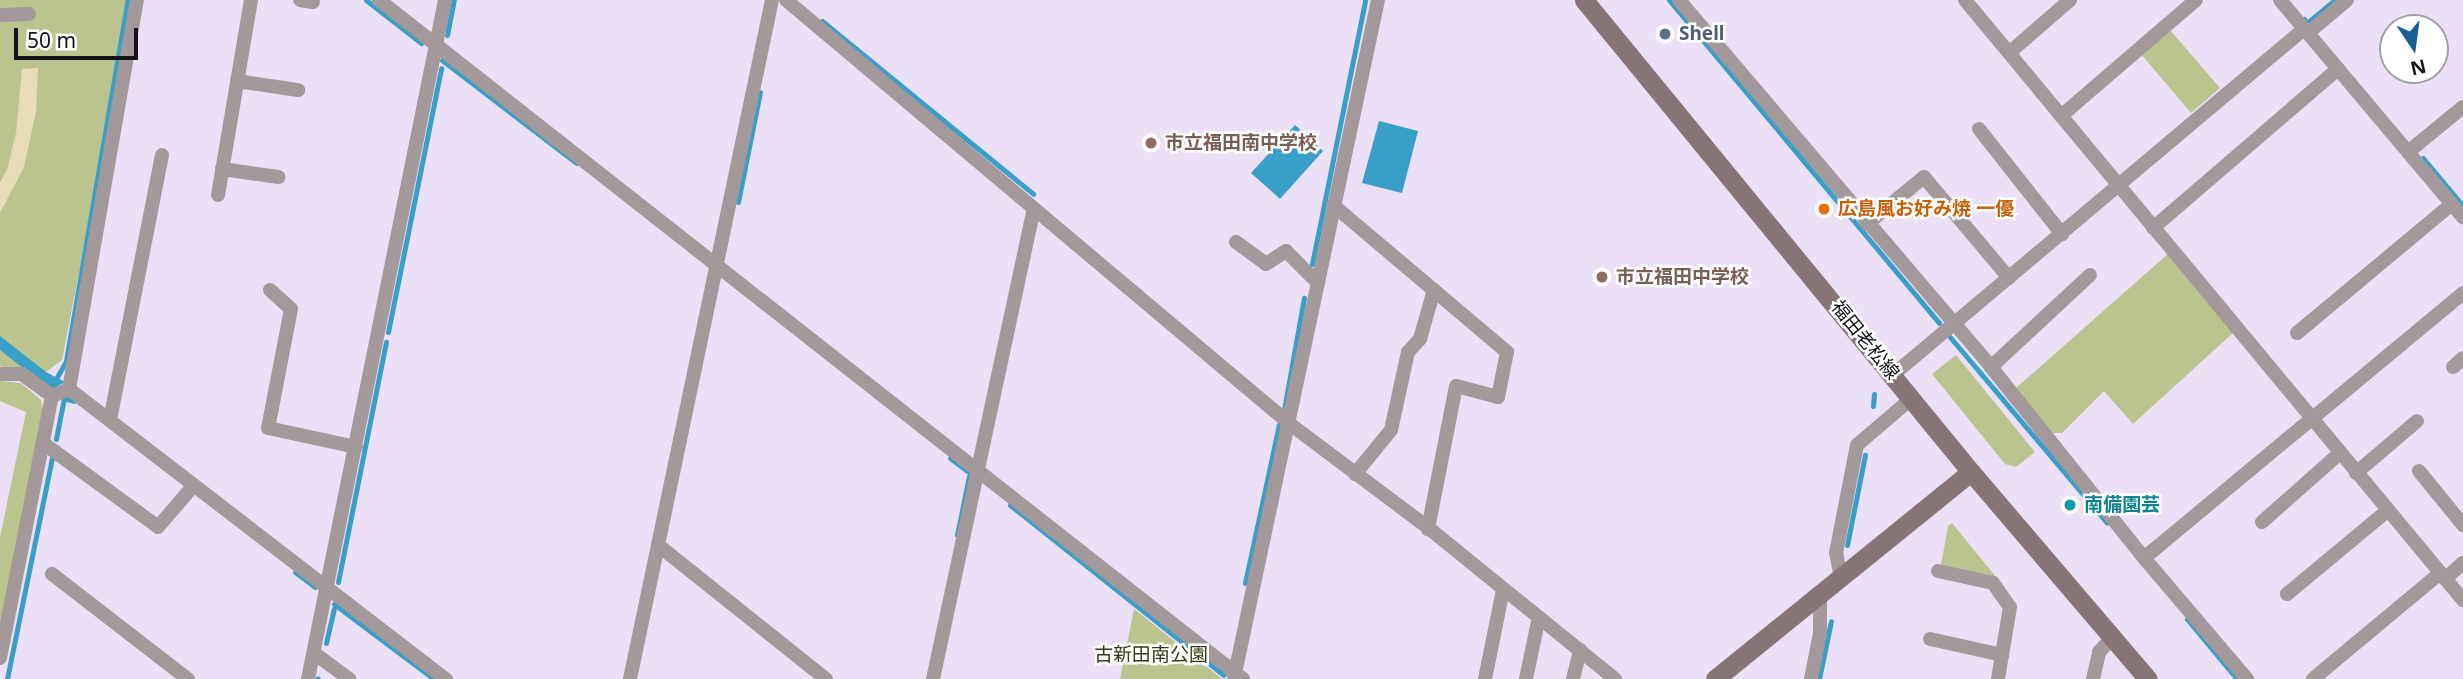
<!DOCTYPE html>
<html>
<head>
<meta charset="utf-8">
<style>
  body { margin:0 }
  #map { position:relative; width:2463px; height:679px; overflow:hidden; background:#ebe0f5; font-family:"Noto Sans","Noto Sans JP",sans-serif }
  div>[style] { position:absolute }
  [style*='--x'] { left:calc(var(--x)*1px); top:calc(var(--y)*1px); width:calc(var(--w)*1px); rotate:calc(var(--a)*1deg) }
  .green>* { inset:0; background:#bbc48e }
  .sand>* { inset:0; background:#e6dcb7 }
  .water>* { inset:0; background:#389fc8 }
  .stream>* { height:5px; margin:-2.5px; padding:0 2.5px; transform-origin:2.5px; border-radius:2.5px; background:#389fc8 }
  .street>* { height:14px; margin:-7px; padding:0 7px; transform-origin:7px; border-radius:7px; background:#a4999a }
  .secondary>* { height:19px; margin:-9.5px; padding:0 9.5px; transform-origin:9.5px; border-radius:9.5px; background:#857576 }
  .dots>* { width:19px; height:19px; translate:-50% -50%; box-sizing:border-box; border:4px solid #fff; border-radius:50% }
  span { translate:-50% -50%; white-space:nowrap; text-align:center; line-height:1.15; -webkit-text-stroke:5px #fff; paint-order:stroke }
  .service-label { font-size:19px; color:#4e5e75; font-weight:700 }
  .left { translate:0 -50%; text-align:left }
  .education-label { font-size:19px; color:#785e54; font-weight:700 }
  .food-label { font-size:19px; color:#c56008; font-weight:700 }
  .street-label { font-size:19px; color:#151219 }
  .culture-label { font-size:19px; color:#0d838f; font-weight:700 }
  .park-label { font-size:19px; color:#353a16 }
  .north { position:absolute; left:2379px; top:14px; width:70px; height:70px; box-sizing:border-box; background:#fff; border:2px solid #a1a0a3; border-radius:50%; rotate:167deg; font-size:19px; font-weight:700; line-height:28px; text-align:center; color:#151219 }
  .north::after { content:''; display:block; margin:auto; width:24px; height:32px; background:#195f93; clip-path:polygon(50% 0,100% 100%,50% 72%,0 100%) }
  .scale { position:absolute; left:14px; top:28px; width:124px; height:32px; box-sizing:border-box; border:4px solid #151219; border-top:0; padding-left:9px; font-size:21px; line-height:24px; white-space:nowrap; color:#151219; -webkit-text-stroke:5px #fff; paint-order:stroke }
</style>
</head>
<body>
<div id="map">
  <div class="green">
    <i style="clip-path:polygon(0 0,132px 0,62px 360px,46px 372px,30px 374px,0 366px)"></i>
    <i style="clip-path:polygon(2170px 30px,2220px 88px,2191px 113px,2141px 54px)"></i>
    <i style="clip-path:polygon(2169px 253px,2233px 333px,2133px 424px,2104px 391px,2062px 433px,2050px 433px,2016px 388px)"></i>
    <i style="clip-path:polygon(1956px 355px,2035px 452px,2016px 467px,2005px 464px,1932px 374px)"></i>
    <i style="clip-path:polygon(0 381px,21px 383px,41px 400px,43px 413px,0 624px,0 537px,26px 412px,0 401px)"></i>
    <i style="clip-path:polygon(1952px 523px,1996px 577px,1941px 565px,1948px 526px)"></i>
    <i style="clip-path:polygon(1134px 609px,1222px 679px,1120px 679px)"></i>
  </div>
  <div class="sand">
    <i style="clip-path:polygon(38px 68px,36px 112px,24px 167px,0 213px,0 182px,7px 170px,16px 133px,22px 69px)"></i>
  </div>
  <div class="water">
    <i style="clip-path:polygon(1379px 121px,1418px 131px,1402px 193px,1362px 183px)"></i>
    <i style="clip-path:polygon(1295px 125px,1323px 151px,1280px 199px,1251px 173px)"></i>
    <i style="clip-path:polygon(0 336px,46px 372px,65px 382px,51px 390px,0 350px)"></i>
  </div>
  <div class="stream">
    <i style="--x:366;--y:0;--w:70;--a:38"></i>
    <i style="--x:1669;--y:0;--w:421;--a:50.1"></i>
    <i style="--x:2304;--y:19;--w:5;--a:53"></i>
    <i style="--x:2307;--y:23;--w:35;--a:-40"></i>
    <i style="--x:822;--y:21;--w:273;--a:39.3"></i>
    <i style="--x:447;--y:35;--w:36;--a:-79"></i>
    <i style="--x:442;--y:60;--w:169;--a:37.5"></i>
    <i style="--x:2423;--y:158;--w:62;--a:50.2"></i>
    <i style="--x:738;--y:202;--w:112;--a:-78.7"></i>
    <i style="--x:1312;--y:264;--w:269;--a:-78.6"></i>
    <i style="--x:388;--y:332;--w:269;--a:-78.6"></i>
    <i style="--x:1950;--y:337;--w:243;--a:49.8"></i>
    <i style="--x:54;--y:382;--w:24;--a:-60"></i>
    <i style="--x:66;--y:361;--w:366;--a:-80.3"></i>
    <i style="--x:1873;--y:406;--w:12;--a:-85"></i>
    <i style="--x:1284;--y:410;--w:114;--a:-79.9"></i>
    <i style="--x:56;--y:439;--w:42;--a:-79"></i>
    <i style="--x:64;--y:398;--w:10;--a:17"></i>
    <i style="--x:950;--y:458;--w:25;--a:37"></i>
    <i style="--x:1010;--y:505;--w:273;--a:38.5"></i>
    <i style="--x:957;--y:535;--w:60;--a:-78.5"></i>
    <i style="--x:1847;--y:545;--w:92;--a:-78.7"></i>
    <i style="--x:295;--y:572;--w:25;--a:37"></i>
    <i style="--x:338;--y:582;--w:245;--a:-78.7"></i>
    <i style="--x:1245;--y:583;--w:162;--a:-77.9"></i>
    <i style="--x:334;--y:604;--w:125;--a:36.9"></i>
    <i style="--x:2187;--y:619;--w:78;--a:50.2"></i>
    <i style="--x:326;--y:643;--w:35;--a:-77"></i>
    <i style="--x:7;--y:679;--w:226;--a:-78.5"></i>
    <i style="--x:317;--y:679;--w:1;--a:-45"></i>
    <i style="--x:1819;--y:679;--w:59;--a:-78.3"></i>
  </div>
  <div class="street">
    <i style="--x:300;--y:0;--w:13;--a:9"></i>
    <i style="--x:379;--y:0;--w:1099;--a:38.16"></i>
    <i style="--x:786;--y:0;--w:659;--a:40.07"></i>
    <i style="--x:1290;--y:424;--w:176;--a:36.9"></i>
    <i style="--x:1431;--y:530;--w:237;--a:39"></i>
    <i style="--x:1679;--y:0;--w:482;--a:49.6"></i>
    <i style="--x:1991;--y:367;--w:245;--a:51.3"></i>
    <i style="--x:2144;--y:558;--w:159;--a:49.6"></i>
    <i style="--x:1965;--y:0;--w:780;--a:50.31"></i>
    <i style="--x:2280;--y:0;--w:284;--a:49.9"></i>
    <i style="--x:0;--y:15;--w:29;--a:-2"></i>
    <i style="--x:2308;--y:33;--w:51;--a:-40.2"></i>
    <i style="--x:2009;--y:53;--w:81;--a:-41"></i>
    <i style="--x:237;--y:81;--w:62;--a:8.4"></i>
    <i style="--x:2061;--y:116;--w:178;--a:-40.7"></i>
    <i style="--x:1979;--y:129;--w:134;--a:51.7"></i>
    <i style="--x:2408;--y:152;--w:71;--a:-39.3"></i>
    <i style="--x:222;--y:169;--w:57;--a:8.1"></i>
    <i style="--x:218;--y:195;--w:198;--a:-80.4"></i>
    <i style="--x:1333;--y:205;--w:228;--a:40.2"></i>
    <i style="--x:1507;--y:352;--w:46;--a:101.3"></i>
    <i style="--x:1498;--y:397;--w:43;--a:-165.3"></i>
    <i style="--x:1456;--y:386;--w:146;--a:101.1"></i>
    <i style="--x:1867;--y:224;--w:74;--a:-39.5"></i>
    <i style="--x:1924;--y:177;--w:132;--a:49.9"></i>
    <i style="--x:2153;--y:228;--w:244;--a:-40.7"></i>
    <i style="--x:1236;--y:242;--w:37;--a:36"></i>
    <i style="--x:1266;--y:264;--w:24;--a:-33"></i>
    <i style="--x:1286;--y:251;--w:45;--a:45"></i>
    <i style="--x:270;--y:290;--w:28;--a:42"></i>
    <i style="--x:291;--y:309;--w:121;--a:100.9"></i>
    <i style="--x:268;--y:428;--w:90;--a:12.2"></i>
    <i style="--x:2297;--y:333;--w:202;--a:-39.8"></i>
    <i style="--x:1991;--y:367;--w:135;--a:-42.9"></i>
    <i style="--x:2453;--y:367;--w:13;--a:-42"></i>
    <i style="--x:0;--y:374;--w:22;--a:0"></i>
    <i style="--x:22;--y:374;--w:37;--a:36"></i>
    <i style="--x:1894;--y:374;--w:536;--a:-40.08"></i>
    <i style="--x:69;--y:389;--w:476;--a:37.6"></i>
    <i style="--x:110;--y:420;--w:270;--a:-78.9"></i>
    <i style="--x:43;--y:443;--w:142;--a:36.1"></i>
    <i style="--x:158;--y:527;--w:55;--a:-49.4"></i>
    <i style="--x:2419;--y:471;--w:70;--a:50.8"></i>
    <i style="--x:2356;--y:473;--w:80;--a:-40.4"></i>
    <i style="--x:1355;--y:474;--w:57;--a:-50.7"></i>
    <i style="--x:1391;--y:430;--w:80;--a:-77.7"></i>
    <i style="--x:1408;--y:352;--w:18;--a:-47"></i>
    <i style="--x:1420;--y:339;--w:51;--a:-74.1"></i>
    <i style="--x:2262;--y:522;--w:104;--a:-41.5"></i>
    <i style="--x:658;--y:545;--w:215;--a:38.6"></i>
    <i style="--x:2144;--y:558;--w:415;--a:-39.7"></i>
    <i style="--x:1938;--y:571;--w:56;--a:12.3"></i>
    <i style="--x:1993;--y:583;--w:29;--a:55"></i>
    <i style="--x:2010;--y:607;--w:73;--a:99.5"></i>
    <i style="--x:52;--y:574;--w:172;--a:37.7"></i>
    <i style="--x:1841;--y:578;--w:25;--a:-101"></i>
    <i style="--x:1836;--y:553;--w:110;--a:-79"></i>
    <i style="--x:1857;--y:445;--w:72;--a:-40.5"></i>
    <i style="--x:2445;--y:579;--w:24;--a:-42"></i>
    <i style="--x:2287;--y:594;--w:131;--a:-39.7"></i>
    <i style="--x:1930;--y:639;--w:74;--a:12.5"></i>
    <i style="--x:314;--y:653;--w:44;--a:36.6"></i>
    <i style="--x:0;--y:658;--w:267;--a:-78.8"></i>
    <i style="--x:52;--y:396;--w:18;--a:-22"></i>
    <i style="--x:69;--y:389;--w:395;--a:-80.1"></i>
    <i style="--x:1234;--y:678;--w:693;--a:-78.01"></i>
    <i style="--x:308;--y:679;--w:693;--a:-78.59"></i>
    <i style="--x:630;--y:679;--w:694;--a:-78.19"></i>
    <i style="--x:933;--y:679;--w:481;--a:-77.9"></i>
    <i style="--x:1485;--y:679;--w:91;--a:-78.6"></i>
    <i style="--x:1526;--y:679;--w:63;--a:-78.2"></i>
    <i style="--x:1573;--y:679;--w:30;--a:-76"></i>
    <i style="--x:1811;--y:679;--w:47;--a:-78.9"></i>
    <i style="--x:1820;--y:633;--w:38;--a:-90"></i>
    <i style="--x:2093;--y:679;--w:28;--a:-77"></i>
    <i style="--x:2099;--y:652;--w:21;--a:-47"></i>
    <i style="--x:2313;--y:679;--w:165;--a:-39.8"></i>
  </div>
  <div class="secondary">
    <i style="--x:1584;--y:0;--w:610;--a:50.65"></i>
    <i style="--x:1971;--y:472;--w:272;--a:49.5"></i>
    <i style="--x:1715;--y:679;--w:329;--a:-39"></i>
  </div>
  <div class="dots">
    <i style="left:1665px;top:34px;background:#5c6f8a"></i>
    <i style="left:1151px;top:143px;background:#8d6e63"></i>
    <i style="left:1824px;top:209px;background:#e8710a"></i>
    <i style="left:1602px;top:277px;background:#8d6e63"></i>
    <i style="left:2070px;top:505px;background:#0f9aa8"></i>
  </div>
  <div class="service-label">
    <span class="left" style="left:1679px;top:34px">Shell</span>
  </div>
  <div class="education-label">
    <span class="left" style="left:1165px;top:143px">市立福田南中学校</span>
    <span class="left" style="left:1616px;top:277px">市立福田中学校</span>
  </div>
  <div class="food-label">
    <span class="left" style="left:1838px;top:209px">広島風お好み焼 一優</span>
  </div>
  <div class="street-label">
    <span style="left:1865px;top:340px;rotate:51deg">福田老松線</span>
  </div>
  <div class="culture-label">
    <span class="left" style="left:2084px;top:505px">南備園芸</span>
  </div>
  <div class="park-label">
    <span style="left:1151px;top:655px">古新田南公園</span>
  </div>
  <div class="north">N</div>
  <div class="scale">50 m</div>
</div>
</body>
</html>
